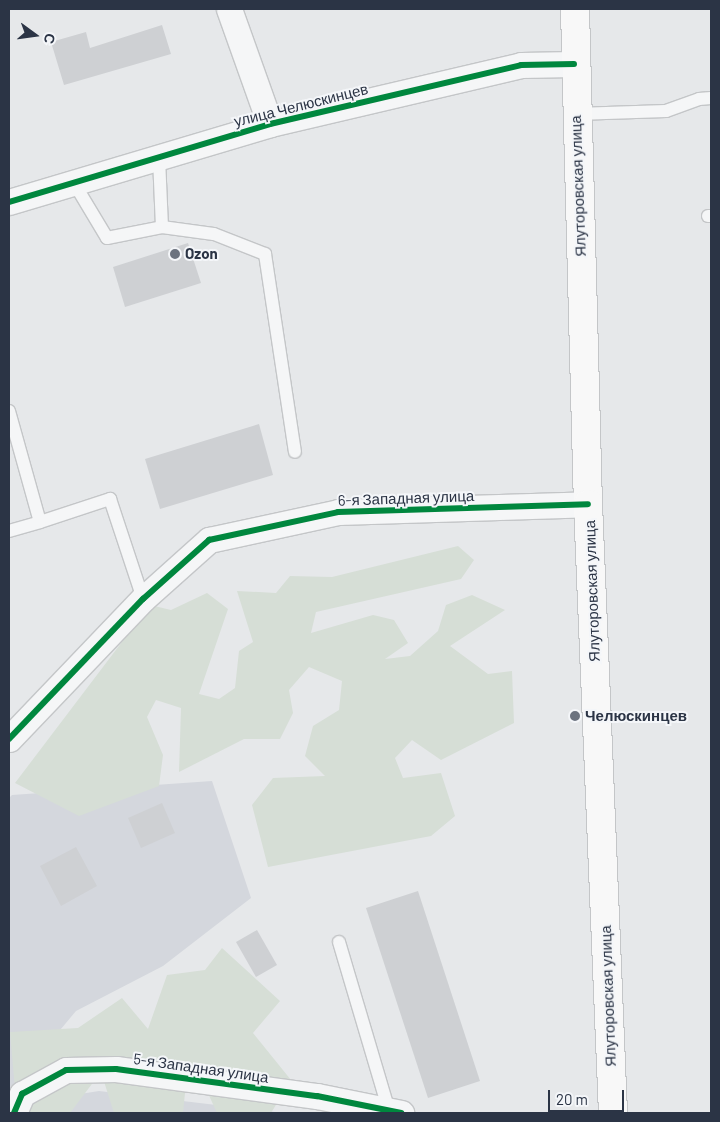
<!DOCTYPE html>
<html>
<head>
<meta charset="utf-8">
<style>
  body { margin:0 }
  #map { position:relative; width:720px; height:1122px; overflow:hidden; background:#e6e8ea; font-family:Barlow,sans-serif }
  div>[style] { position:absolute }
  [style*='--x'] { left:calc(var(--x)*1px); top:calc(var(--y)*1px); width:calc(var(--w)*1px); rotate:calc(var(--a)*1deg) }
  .built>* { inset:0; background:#d4d7dd }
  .green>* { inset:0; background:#d6ded6 }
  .building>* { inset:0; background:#ced0d3 }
  .roads { filter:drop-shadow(1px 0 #c4c6c8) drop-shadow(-1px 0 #c4c6c8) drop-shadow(0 1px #c4c6c8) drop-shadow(0 -1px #c4c6c8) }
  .service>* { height:12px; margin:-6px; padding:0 6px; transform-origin:6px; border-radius:6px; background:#f5f6f7 }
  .minor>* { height:25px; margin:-12.5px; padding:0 12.5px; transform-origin:12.5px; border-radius:12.5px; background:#f5f6f7 }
  .primary>* { height:28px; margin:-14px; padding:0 14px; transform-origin:14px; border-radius:14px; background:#f8f8f8 }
  .cycleway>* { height:6px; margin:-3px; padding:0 3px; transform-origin:3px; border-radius:3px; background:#00873e }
  .dots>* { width:14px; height:14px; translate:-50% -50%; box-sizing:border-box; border:2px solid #f4f6f9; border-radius:50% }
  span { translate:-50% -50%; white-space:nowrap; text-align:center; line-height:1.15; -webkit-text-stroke:4px #f4f6f9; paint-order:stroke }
  .street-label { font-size:15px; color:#2b3445 }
  .poi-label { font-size:15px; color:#2b3445; font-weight:700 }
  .left { translate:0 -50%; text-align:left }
  .frame { position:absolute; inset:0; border:10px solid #2b3445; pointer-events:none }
  .north { position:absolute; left:10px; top:10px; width:50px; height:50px; -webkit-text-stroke:4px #f4f6f9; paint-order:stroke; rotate:104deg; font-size:14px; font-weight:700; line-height:20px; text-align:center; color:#2b3445 }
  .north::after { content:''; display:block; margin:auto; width:18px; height:22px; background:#2b3445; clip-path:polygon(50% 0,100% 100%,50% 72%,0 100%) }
  .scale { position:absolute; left:548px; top:1090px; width:76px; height:22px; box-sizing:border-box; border:2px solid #2b3445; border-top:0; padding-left:6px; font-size:15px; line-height:18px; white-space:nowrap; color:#2b3445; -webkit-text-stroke:4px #f4f6f9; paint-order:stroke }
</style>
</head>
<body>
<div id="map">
  <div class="built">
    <i style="clip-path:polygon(212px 781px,251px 898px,163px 966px,76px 1011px,9px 1091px,9px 798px,12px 795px)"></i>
    <i style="clip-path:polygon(99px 1091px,283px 1113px,19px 1113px,23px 1103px)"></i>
  </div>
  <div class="green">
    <i style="clip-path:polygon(458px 546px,474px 560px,461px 579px,316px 612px,311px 633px,373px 615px,394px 620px,408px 643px,385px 659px,410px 656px,438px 631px,446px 605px,472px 595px,505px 610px,450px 646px,488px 674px,512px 671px,514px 723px,441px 760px,412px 740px,395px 758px,403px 778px,441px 773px,455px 816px,431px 836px,268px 867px,252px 805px,273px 778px,325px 776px,305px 756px,313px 726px,339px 710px,342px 681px,309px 667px,289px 690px,293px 713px,280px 739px,244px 739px,179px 772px,181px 708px,156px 700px,147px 717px,163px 755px,159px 786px,79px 816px,15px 783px,150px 605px,171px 610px,207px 593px,228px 609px,199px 694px,219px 699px,235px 688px,239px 651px,253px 642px,237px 591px,276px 593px,290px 576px,332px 577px)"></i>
    <i style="clip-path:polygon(222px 948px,280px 1001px,253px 1033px,291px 1080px,271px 1113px,217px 1113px,207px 1091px,185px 1093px,183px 1113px,114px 1113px,101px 1072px,70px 1113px,17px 1113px,10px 1032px,78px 1028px,122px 998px,148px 1029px,167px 975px,205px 970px)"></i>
  </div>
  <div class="building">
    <i style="clip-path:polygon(162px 25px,171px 54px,64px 85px,51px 42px,86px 32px,90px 48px)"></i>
    <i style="clip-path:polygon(188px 243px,201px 283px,125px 307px,113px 267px)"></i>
    <i style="clip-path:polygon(259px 424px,273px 475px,160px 509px,145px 459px)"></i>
    <i style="clip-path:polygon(162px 803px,175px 833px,141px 848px,128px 818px)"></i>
    <i style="clip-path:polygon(76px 847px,97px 886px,61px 906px,40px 866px)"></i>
    <i style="clip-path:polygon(418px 891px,480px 1081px,428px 1098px,366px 908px)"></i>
    <i style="clip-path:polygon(257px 930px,277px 965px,256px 977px,236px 942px)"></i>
  </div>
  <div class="roads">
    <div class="service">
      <i style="--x:576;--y:114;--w:90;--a:-1.9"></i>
      <i style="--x:666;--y:111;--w:35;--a:-20"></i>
      <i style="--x:699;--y:99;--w:12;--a:-5"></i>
      <i style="--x:74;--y:183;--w:64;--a:59"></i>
      <i style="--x:107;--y:238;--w:56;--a:-11.3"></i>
      <i style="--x:162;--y:227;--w:70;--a:-92.5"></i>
      <i style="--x:708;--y:216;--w:3;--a:0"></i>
      <i style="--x:162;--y:227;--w:52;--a:7.7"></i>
      <i style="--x:214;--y:234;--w:55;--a:21.4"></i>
      <i style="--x:265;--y:254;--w:200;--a:81.4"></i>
      <i style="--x:9;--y:411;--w:115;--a:74.4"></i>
      <i style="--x:40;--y:522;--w:74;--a:-18.2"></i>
      <i style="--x:110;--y:499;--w:105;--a:71.7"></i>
      <i style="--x:9;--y:531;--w:32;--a:-16"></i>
      <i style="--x:339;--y:942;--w:176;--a:73.5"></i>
    </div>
    <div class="minor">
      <i style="--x:229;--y:9;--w:122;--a:70.4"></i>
      <i style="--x:9;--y:202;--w:272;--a:-16.6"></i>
      <i style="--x:270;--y:124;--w:258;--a:-13.2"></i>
      <i style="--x:521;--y:65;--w:53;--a:-1.1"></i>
      <i style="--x:9;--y:739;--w:194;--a:-46.3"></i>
      <i style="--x:143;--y:599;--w:89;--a:-41.8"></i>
      <i style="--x:209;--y:540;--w:132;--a:-12.2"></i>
      <i style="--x:338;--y:512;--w:250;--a:-1.8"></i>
      <i style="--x:14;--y:1113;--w:21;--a:-67"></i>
      <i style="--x:22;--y:1094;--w:50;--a:-28.6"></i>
      <i style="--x:66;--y:1070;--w:50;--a:-1.1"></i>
      <i style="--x:116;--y:1069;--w:203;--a:7.7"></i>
      <i style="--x:317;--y:1096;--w:86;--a:11.4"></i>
    </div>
    <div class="primary">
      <i style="--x:575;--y:9;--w:495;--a:88.5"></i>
      <i style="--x:588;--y:504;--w:610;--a:87.65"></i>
    </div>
  </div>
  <div class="cycleway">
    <i style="--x:9;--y:202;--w:272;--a:-16.6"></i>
    <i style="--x:270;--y:124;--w:258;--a:-13.2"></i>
    <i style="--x:521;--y:65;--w:53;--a:-1.1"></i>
    <i style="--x:9;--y:739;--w:194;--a:-46.3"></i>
    <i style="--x:143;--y:599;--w:89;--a:-41.8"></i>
    <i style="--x:209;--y:540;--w:132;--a:-12.2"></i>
    <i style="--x:338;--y:512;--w:250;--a:-1.8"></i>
    <i style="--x:14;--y:1113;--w:21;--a:-67"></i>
    <i style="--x:22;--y:1094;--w:50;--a:-28.6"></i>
    <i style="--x:66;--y:1070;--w:50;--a:-1.1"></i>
    <i style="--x:116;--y:1069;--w:203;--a:7.7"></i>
    <i style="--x:317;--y:1096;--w:86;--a:11.4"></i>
  </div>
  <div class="dots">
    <i style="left:175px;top:254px;background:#6c737f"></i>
    <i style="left:575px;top:716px;background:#6c737f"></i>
  </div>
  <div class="street-label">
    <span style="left:301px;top:105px;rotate:-14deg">улица Челюскинцев</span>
    <span style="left:578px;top:186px;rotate:-92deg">Ялуторовская улица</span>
    <span style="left:406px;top:498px;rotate:-2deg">6-я Западная улица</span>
    <span style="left:592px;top:591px;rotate:-92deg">Ялуторовская улица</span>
    <span style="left:608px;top:996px;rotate:-92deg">Ялуторовская улица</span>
    <span style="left:201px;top:1068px;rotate:8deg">5-я Западная улица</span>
  </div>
  <div class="poi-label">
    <span class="left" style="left:185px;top:254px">Ozon</span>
    <span class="left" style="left:585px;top:716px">Челюскинцев</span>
  </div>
  <div class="frame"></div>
  <div class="north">С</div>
  <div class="scale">20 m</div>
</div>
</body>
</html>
